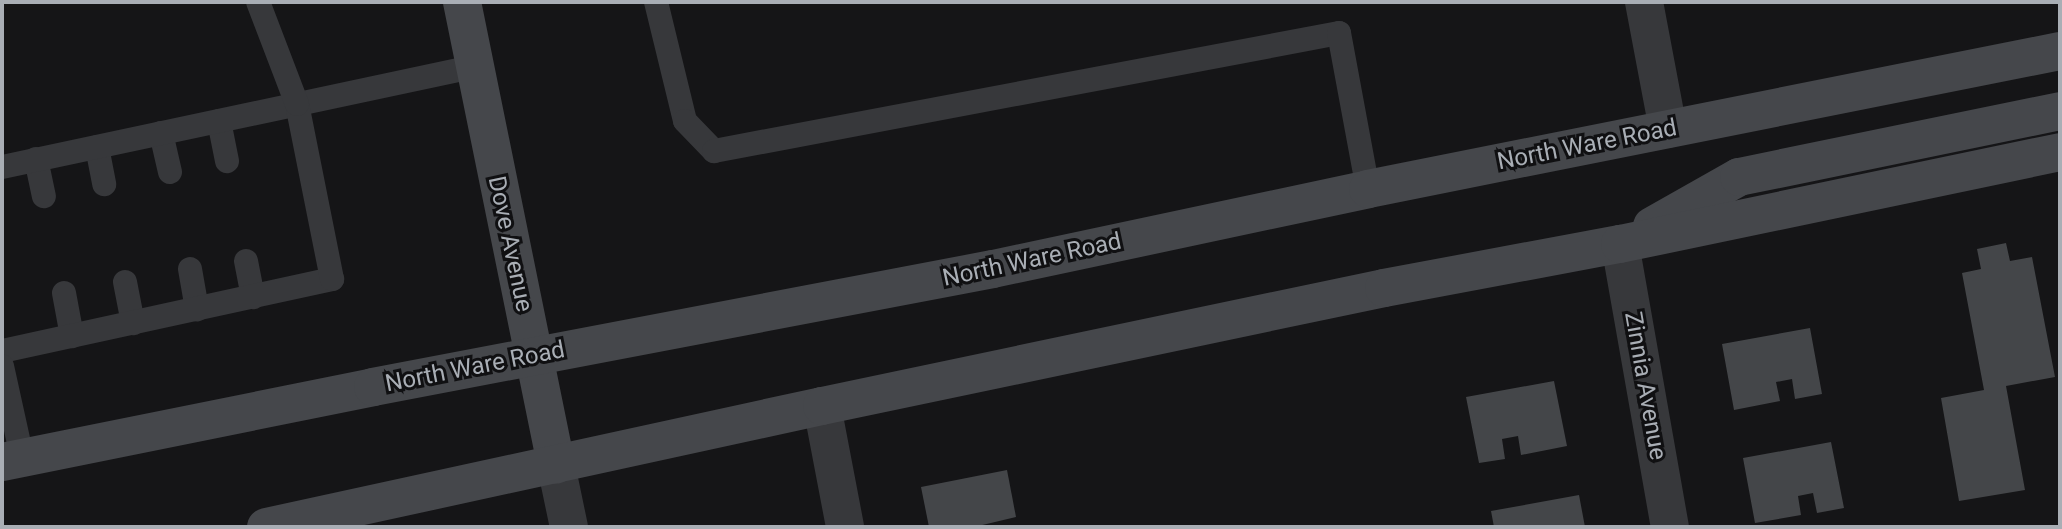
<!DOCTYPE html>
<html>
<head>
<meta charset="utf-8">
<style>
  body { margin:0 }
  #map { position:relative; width:2062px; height:529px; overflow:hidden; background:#151517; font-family:Roboto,sans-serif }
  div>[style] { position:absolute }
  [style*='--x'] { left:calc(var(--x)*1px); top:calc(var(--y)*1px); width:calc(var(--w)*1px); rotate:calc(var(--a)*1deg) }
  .building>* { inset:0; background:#444649 }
  .service>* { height:24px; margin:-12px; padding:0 12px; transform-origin:12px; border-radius:12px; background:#37383b }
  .minor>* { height:38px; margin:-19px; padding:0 19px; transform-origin:19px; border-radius:19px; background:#37383b }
  .tertiary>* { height:38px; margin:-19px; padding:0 19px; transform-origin:19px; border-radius:19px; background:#37383b }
  .secondary>* { height:38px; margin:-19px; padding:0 19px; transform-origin:19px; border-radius:19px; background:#45474b }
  span { translate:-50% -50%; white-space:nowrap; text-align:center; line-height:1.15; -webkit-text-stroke:6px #101012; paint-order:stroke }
  .street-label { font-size:24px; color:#a9aeb5 }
  .frame { position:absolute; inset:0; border:4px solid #a9aeb5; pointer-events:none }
</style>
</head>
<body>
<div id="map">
  <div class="building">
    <i style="clip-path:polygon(2006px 243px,2010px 261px,2032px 257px,2055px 377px,2006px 386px,2025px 490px,1959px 501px,1941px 398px,1984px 390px,1962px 273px,1981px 269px,1977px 249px)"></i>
    <i style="clip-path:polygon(1810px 328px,1822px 394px,1795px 399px,1792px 379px,1776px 382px,1780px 401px,1734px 410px,1722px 344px)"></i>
    <i style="clip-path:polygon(1554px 381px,1567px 446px,1521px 455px,1518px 436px,1502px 439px,1505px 459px,1479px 463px,1466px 397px)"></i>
    <i style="clip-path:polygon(1831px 442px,1844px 508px,1817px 513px,1813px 493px,1798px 496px,1801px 515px,1755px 523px,1743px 458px)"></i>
    <i style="clip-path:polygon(1007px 470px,1016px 517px,974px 527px,929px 527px,921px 487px)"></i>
    <i style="clip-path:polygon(1579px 495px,1585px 527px,1494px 527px,1491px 511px)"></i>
  </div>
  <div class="service">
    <i style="--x:656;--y:2;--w:122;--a:76.3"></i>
    <i style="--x:685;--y:121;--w:42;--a:46"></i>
    <i style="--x:714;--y:151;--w:636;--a:-10.69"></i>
    <i style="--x:1339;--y:33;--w:159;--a:79.5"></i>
    <i style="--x:219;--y:121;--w:41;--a:78.7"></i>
    <i style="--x:161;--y:133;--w:40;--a:77"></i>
    <i style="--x:97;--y:147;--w:38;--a:79"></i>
    <i style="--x:36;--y:159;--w:38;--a:78"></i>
    <i style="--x:2;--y:167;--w:482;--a:-12"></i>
    <i style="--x:246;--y:261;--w:37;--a:79"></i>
    <i style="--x:190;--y:269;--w:41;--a:80.1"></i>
    <i style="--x:125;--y:282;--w:42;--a:79"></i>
    <i style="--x:64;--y:293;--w:44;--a:79.5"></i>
    <i style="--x:2;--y:351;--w:338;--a:-12.3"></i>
    <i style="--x:332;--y:279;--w:178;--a:-101.3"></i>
    <i style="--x:297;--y:104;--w:109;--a:-110.9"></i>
    <i style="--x:2;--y:366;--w:93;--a:77.6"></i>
  </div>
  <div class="minor">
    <i style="--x:1644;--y:2;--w:129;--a:79.3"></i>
    <i style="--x:1620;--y:244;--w:287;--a:80"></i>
    <i style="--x:822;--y:406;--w:123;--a:79.2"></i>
  </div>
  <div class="tertiary">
    <i style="--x:556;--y:465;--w:63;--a:78.2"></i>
  </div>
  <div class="secondary">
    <i style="--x:462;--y:2;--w:472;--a:78.5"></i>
    <i style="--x:1652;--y:226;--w:100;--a:-29.4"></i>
    <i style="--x:1739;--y:177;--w:328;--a:-11.6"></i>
    <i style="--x:2;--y:462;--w:379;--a:-11.4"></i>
    <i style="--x:373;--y:387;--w:631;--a:-10.78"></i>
    <i style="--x:993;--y:269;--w:383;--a:-12"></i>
    <i style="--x:1368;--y:189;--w:706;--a:-11.28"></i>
    <i style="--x:266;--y:527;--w:569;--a:-12.28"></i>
    <i style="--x:822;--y:406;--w:574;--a:-11.86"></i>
    <i style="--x:1384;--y:288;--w:240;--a:-10.6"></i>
    <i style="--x:1620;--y:244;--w:450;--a:-11.8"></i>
  </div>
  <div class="street-label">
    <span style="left:1587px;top:145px;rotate:-11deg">North Ware Road</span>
    <span style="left:510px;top:244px;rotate:78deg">Dove Avenue</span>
    <span style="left:1032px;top:260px;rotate:-12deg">North Ware Road</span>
    <span style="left:475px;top:367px;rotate:-11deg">North Ware Road</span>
    <span style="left:1645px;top:386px;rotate:80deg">Zinnia Avenue</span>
  </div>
  <div class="frame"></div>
</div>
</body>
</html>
